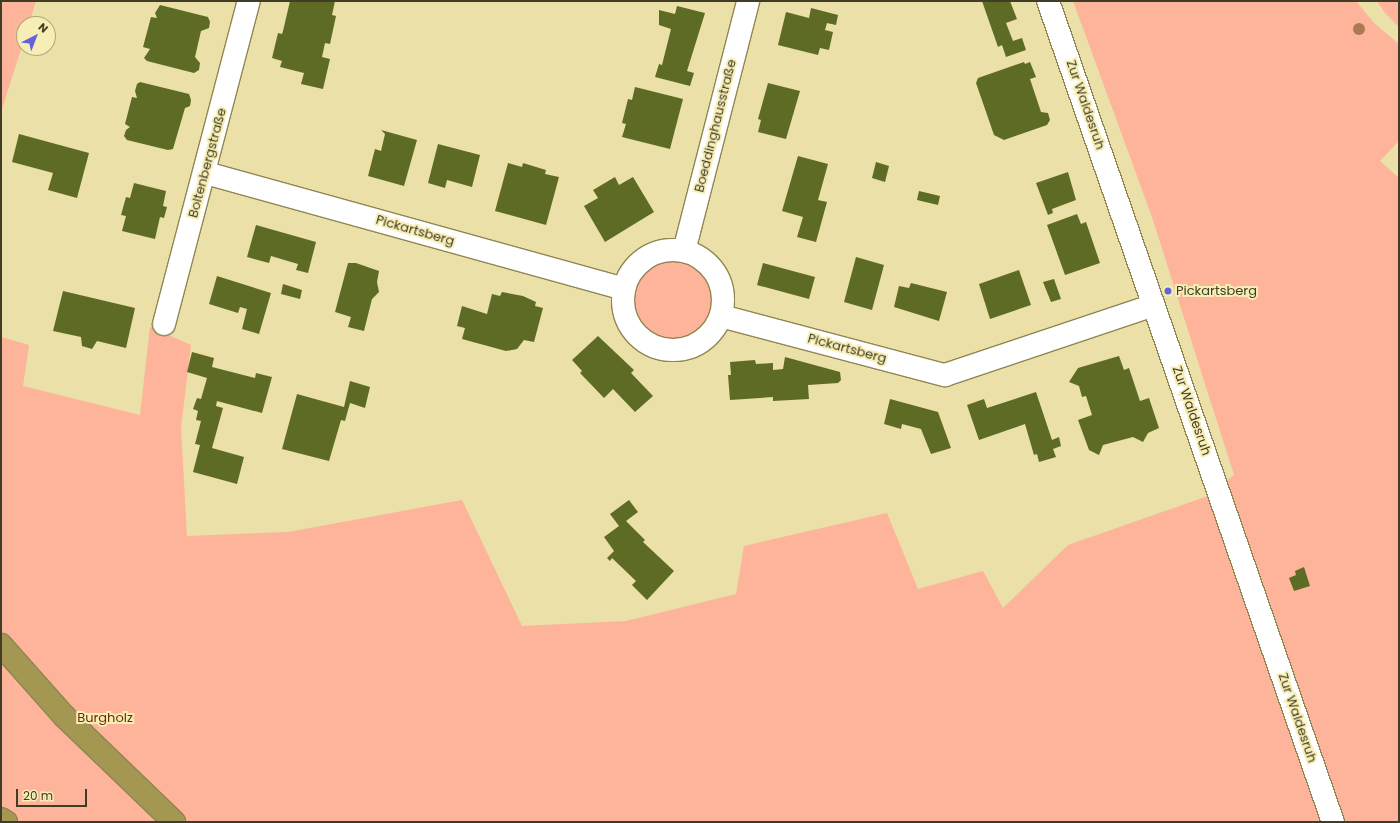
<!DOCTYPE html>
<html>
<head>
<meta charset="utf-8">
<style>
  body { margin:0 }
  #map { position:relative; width:1400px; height:823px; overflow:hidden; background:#eae0a8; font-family:Poppins,sans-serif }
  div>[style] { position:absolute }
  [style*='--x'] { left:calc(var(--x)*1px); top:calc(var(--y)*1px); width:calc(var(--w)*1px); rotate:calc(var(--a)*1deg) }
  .green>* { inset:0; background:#fdb49b }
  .round { border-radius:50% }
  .building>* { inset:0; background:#5e6b25 }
  .roads { filter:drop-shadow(1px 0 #908652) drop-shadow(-1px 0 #908652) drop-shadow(0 1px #908652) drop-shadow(0 -1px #908652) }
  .minor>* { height:22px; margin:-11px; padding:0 11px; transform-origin:11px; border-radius:11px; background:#fff }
  .minor>.ring { margin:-11px; padding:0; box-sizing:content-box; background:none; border:22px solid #fff; border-radius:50% }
  .highway>* { height:22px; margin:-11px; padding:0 11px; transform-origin:11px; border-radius:11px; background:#a39752 }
  .trees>* { width:12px; height:12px; margin:-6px; border-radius:50%; background:#a97b52 }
  .dots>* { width:11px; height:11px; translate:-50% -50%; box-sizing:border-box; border:2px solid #f7eeb5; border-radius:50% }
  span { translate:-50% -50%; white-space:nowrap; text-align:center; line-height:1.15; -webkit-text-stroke:4px #f7eeb5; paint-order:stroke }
  .street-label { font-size:13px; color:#403c25 }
  .poi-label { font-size:13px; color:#403c25 }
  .left { translate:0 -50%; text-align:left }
  .park-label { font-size:13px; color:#74290b }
  .frame { position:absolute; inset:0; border:2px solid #403c25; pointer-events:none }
  .north { position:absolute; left:16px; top:16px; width:40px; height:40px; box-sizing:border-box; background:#f7eeb5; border:1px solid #aea77b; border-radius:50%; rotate:42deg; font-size:11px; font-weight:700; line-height:16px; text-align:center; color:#403c25 }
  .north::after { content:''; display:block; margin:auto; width:14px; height:18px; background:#6463dc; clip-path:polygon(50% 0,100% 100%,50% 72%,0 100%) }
  .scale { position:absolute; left:16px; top:789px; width:71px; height:18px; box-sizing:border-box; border:2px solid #403c25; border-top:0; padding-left:5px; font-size:12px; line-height:14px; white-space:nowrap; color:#403c25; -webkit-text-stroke:3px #f7eeb5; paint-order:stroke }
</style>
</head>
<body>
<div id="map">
  <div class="green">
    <i style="clip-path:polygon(1px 1px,36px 1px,29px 24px,24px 24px,24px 40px,1px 112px)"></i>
    <i style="clip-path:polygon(1073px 1px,1356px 1px,1374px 23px,1399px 44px,1399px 141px,1380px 161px,1399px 178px,1399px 822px,1px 822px,1px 496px,14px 505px,1px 496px,1px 337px,29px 345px,23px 386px,140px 415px,150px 327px,191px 345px,181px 428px,187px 536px,288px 532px,462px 500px,522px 626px,626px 621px,736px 594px,744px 546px,887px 513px,918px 589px,983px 571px,1003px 608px,1068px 545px,1208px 496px,1234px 475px,1152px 217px)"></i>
    <i style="clip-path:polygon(1377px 1px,1399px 1px,1399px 27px,1385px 13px)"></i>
    <i class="round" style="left:634px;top:261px;width:78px;height:78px"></i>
  </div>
  <div class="building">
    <i style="clip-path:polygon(290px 1px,335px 1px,332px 15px,336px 16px,330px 44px,325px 43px,322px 57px,330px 59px,323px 89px,301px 84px,304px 73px,280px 67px,282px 61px,272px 58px,278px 33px,282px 34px,283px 31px)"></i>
    <i style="clip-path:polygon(982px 1px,1010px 1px,1017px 19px,1006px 23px,1013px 41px,1022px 38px,1026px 50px,1006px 57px,1002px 45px,998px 47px)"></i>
    <i style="clip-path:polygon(160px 5px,208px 17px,210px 22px,209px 28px,201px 31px,195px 57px,200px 63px,199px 70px,194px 73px,147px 61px,144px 58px,150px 49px,143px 47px,151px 17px,157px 18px,155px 13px)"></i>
    <i style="clip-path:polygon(677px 6px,705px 13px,687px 71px,694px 73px,690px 86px,655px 77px,659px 64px,662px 65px,671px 29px,659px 25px,659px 10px,675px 14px)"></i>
    <i style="clip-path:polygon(811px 8px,838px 15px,836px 25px,827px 23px,825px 30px,833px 32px,829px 50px,820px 48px,818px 55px,778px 45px,786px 12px,809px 18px)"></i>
    <i style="clip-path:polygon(1024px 62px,1025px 64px,1030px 62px,1036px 77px,1030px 79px,1041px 112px,1048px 113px,1050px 120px,1047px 125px,1004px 140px,994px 135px,976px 83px,978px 78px)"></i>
    <i style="clip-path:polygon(140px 82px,189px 94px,191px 100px,190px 106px,185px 108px,173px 149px,168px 150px,127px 140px,124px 136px,126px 130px,130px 127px,125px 124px,132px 97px,137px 98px,135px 91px,137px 84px)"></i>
    <i style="clip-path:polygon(768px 83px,800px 91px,786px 139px,758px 132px,761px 120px,758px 119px)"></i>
    <i style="clip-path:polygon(635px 87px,683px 99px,670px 149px,622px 137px,626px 124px,622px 123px,628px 99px,632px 100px)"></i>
    <i style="clip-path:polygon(381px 130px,417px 140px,404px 186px,368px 176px,375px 149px,381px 151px,385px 134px)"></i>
    <i style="clip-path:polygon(19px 134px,89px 153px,77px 198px,48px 190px,53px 173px,12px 162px)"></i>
    <i style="clip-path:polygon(438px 144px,480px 155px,472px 187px,447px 180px,445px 188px,428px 183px)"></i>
    <i style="clip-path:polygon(798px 156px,828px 164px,818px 200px,827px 202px,816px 242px,797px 237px,803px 217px,782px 211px)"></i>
    <i style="clip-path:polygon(876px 162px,889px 166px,885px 182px,872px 178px)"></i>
    <i style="clip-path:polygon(508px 163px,522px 167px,523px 163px,546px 170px,545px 174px,559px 177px,546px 225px,495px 211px)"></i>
    <i style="clip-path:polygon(1068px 172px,1076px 200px,1052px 209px,1053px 213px,1048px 215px,1036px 183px)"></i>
    <i style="clip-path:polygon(615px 177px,619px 185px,633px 177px,654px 212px,605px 242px,584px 206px,598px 198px,593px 190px)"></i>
    <i style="clip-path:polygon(134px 183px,166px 191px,163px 206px,167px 207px,164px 218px,160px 217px,155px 239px,122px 231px,126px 216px,121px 215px,126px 197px,130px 198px)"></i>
    <i style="clip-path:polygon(919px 191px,940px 196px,938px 205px,917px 200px)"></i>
    <i style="clip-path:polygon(1077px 214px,1081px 224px,1086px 222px,1100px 263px,1065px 275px,1047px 225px)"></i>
    <i style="clip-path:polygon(256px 225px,316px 242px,308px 273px,296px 270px,298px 264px,271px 256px,269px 263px,247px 257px)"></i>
    <i style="clip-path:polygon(856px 257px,884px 265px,872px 310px,844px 302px)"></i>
    <i style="clip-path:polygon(348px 263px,356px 263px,379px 271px,377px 282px,379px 292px,372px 299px,364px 331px,348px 327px,351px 317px,335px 312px)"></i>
    <i style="clip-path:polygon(763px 263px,815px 277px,809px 299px,757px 285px)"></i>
    <i style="clip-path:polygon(1019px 270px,1031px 305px,990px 319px,979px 284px)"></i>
    <i style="clip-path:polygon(217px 276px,271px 293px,259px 334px,242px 329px,247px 309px,240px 307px,238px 313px,209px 304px)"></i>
    <i style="clip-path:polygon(1054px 279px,1061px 299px,1051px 302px,1043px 282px)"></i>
    <i style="clip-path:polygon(911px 283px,947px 292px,939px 321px,894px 307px,899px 286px,909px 288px)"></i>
    <i style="clip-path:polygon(283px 284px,302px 290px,300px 299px,281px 294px)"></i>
    <i style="clip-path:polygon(63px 291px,135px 308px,126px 348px,97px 341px,92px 349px,82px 346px,81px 337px,53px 331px)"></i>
    <i style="clip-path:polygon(502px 292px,523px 296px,536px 302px,535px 306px,543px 308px,534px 342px,524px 340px,517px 349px,506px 351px,462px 339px,465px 328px,457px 326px,462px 306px,487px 314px,492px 294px,500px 296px)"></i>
    <i style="clip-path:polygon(598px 336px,634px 370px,631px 373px,653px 396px,635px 412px,613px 389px,604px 398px,580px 373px,582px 371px,572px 360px)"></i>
    <i style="clip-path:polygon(192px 352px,214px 358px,212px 367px,255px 378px,256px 373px,272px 377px,262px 413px,217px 401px,216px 406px,223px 408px,212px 448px,244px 457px,237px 484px,193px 472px,200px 445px,195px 444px,201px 421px,196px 420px,198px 411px,193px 409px,197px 398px,201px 399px,207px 378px,187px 372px)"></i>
    <i style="clip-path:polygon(1119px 356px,1124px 370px,1129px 368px,1140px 401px,1149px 398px,1159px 428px,1148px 433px,1143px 442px,1133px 437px,1103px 445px,1099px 455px,1089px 450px,1078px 420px,1092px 415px,1086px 396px,1082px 397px,1079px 386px,1069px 382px,1078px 368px)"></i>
    <i style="clip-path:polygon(785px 357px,840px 372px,841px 380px,838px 383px,808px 385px,809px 399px,773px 401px,773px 397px,730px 400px,728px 375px,731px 375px,730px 362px,755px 360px,756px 364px,773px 363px,773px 370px,783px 369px)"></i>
    <i style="clip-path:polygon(350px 381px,370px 387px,365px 408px,350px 403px,345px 421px,341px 420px,329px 461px,282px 449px,297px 394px,344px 407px)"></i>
    <i style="clip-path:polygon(1036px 392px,1052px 440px,1059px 437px,1061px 446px,1053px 449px,1056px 457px,1039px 462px,1037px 454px,1034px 455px,1025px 424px,979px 440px,967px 405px,984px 399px,987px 408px)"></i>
    <i style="clip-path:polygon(890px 399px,938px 412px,951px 448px,931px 454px,921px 429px,902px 424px,901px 429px,884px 424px)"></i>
    <i style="clip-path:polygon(629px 500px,638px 512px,626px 521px,645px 540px,643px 542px,674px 571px,647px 600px,632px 585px,636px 581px,612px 558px,610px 561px,607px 558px,614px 551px,604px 537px,619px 526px,610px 514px)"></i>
    <i style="clip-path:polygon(1304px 567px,1310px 586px,1294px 591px,1289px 578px,1296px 575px,1295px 571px)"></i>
  </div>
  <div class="roads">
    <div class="minor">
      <i style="--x:1048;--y:1;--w:869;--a:70.86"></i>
      <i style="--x:206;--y:173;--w:434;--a:15.5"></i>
      <i class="ring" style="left:623px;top:250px;width:78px;height:78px"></i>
      <i style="--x:684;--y:251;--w:258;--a:-75.6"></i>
      <i style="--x:721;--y:316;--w:232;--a:14.8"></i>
      <i style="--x:945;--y:375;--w:220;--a:-18.5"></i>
      <i style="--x:164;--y:324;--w:334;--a:-75.3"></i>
    </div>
    <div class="highway">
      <i style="--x:1;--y:645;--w:95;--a:48.4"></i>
      <i style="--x:64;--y:716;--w:153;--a:43.9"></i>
      <i style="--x:1;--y:819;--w:6;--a:31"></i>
    </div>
  </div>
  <div class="trees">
    <i style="left:1359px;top:29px"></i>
  </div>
  <div class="dots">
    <i style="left:1168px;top:291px;background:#6463dc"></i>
  </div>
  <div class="street-label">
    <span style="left:1085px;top:105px;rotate:71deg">Zur Waldesruh</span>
    <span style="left:716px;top:126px;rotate:-76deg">Boeddinghausstraße</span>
    <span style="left:208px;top:163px;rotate:-75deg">Boltenbergstraße</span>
    <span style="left:415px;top:231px;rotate:16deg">Pickartsberg</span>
    <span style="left:847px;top:349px;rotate:15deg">Pickartsberg</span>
    <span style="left:1191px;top:411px;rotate:71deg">Zur Waldesruh</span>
    <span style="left:1297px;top:718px;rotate:71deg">Zur Waldesruh</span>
  </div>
  <div class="poi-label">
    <span class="left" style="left:1176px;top:291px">Pickartsberg</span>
  </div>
  <div class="park-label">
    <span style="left:105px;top:718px">Burgholz</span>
  </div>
  <div class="frame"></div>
  <div class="north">N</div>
  <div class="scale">20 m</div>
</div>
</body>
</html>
